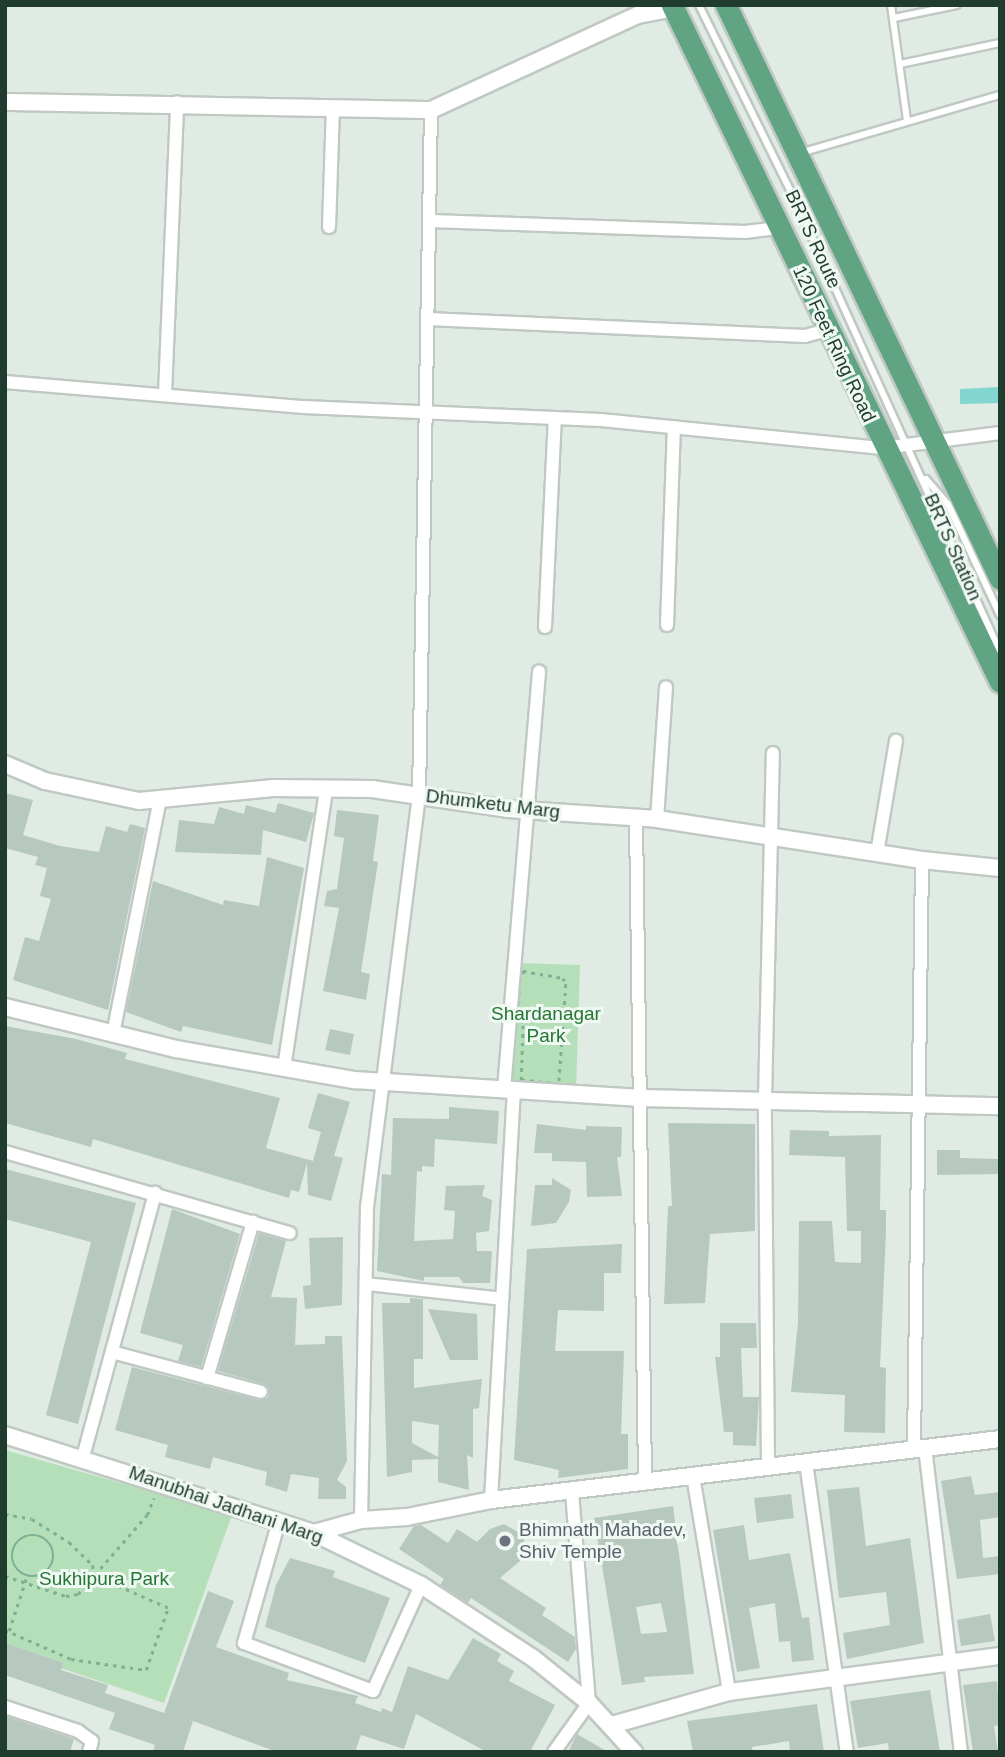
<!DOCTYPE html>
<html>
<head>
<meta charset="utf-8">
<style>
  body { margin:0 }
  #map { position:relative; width:1005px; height:1757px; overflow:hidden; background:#dfebe3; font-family:Helvetica,sans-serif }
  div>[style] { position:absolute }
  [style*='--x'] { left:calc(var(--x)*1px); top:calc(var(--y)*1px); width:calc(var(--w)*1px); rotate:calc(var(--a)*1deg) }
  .green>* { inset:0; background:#b5dfb8 }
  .water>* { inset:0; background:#82d5d1 }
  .building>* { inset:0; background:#b7c9be }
  .path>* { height:2.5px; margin-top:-1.25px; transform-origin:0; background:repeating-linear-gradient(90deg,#7db196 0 3.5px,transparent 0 8.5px) }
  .path>.ring { margin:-1.25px; padding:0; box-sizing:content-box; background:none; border:2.5px solid #7db196; border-radius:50% }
  .roads { filter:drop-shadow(2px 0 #c0c8c4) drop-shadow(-2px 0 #c0c8c4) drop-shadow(0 2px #c0c8c4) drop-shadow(0 -2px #c0c8c4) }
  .service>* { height:6px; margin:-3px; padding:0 3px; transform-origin:3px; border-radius:3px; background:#fff }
  .minor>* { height:12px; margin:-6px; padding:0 6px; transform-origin:6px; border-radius:6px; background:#fff }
  .tertiary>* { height:16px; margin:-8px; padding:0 8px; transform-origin:8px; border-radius:8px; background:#fff }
  .primary>* { height:21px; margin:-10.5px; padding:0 10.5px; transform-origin:10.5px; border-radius:10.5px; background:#60a484 }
  .dots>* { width:19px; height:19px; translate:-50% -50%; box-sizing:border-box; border:4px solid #eff8f2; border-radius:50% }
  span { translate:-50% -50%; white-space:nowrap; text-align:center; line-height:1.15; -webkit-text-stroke:6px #eff8f2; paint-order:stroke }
  .street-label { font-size:19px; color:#1f3c2e }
  .park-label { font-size:19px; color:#267634 }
  .worship-label { font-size:19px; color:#5b616d }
  .left { translate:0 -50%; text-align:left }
  .frame { position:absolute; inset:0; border:7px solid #1f3c2e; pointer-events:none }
</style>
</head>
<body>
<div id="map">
  <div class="green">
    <i style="clip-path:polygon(518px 963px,580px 965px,576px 1090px,511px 1086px)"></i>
    <i style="clip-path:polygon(5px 1450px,232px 1515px,164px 1703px,5px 1649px)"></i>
  </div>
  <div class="water">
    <i style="clip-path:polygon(1000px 387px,1000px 403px,960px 404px,960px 389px)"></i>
  </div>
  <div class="building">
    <i style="clip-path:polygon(5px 793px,33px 800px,23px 835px,60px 846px,99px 852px,106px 826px,127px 832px,130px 824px,145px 828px,108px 1010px,13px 980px,25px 937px,39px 941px,51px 899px,40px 896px,47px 868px,35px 865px,38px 857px,5px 848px)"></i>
    <i style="clip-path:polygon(278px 803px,314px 813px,306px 842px,263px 830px,261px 855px,175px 852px,179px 820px,214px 824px,219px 807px,244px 814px,246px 805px,275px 813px)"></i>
    <i style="clip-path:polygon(337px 810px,379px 815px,373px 861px,378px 862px,361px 972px,370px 974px,366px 1000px,323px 991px,339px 908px,324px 906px,327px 891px,337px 889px,344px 838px,334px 836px)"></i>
    <i style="clip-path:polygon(267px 857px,304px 868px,272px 1045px,183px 1026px,181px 1032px,126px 1012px,153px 881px,223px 905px,224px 900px,259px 906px)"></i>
    <i style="clip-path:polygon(5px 1026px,76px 1039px,127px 1053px,125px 1059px,280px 1098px,266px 1148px,313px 1161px,321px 1132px,308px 1128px,318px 1093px,350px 1102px,334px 1156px,343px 1158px,331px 1201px,308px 1195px,307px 1163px,299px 1192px,291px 1190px,289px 1198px,93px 1139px,91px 1147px,5px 1123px)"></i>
    <i style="clip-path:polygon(330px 1029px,354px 1034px,350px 1055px,325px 1050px)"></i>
    <i style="clip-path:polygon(449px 1107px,499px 1111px,497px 1144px,435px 1139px,434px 1167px,422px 1166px,422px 1172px,417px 1171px,414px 1241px,453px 1239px,455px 1211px,444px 1210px,446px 1186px,485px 1185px,482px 1196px,492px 1200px,489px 1231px,476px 1233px,477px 1251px,492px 1251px,490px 1283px,463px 1283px,459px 1277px,424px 1277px,424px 1281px,377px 1271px,382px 1174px,391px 1175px,393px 1118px,449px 1119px)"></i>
    <i style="clip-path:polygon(668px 1123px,755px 1124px,755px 1231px,710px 1234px,705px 1303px,664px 1304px,668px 1206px,672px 1206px)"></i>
    <i style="clip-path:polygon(537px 1124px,586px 1130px,586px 1126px,622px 1127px,621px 1157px,617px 1157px,622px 1196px,587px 1197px,586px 1162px,552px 1161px,552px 1153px,534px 1153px)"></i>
    <i style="clip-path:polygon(790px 1130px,829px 1131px,829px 1136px,881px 1135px,880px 1210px,886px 1210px,886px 1232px,880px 1367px,886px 1368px,885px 1433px,844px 1432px,845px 1395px,791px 1392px,798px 1323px,799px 1221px,832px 1221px,835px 1262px,861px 1263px,861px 1231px,847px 1231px,845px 1157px,789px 1155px)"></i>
    <i style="clip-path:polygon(937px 1150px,960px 1150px,960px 1158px,1000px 1159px,1000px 1174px,937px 1175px)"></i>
    <i style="clip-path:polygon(5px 1169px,136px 1203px,78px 1424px,46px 1415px,91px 1242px,5px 1219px)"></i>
    <i style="clip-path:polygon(552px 1178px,571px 1190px,569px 1202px,556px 1223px,531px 1226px,535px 1185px,552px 1185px)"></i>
    <i style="clip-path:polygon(172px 1209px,240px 1234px,201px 1367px,178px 1361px,183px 1345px,140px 1333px)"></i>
    <i style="clip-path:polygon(259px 1233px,286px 1241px,271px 1297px,297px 1298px,295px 1345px,325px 1344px,325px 1336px,342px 1336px,347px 1461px,337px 1480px,346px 1487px,346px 1499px,318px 1499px,319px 1478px,291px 1474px,287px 1492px,265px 1485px,267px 1472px,213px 1457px,210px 1469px,165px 1457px,168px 1445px,115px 1430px,132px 1367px,259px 1400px,268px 1398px,269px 1389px,264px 1384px,218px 1371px)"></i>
    <i style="clip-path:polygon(343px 1237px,342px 1305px,305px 1309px,303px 1286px,311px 1285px,309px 1238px)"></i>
    <i style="clip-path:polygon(622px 1244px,621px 1273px,604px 1273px,604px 1311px,558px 1310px,555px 1351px,624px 1351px,621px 1434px,628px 1434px,628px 1469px,558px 1478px,559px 1470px,514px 1460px,527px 1249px)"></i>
    <i style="clip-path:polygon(evenodd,410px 1298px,423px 1299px,423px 1359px,414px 1359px,414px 1388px,482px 1379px,479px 1408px,473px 1409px,473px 1458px,467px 1455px,469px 1490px,438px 1482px,438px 1459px,412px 1460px,412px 1472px,387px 1477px,382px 1303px,410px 1303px,410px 1298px,412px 1421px,439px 1425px,438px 1457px,412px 1443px,412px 1421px)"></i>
    <i style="clip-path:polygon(428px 1309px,477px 1314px,478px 1360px,450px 1360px)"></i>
    <i style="clip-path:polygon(720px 1323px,756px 1323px,757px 1348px,741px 1348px,743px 1397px,759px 1397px,756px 1446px,733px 1445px,733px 1432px,724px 1432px,715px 1357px,720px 1357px)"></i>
    <i style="clip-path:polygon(971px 1476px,975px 1495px,1000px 1492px,1000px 1517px,980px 1520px,983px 1558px,1000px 1556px,1000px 1574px,957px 1579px,941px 1481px)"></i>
    <i style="clip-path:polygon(859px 1487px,866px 1546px,910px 1538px,924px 1643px,847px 1659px,843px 1633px,890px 1625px,886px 1592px,839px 1598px,827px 1490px)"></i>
    <i style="clip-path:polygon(791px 1494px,794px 1518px,757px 1523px,754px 1498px)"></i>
    <i style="clip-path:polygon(evenodd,673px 1506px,694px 1674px,644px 1677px,645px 1682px,622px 1685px,594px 1518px,673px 1506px,661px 1603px,667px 1632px,641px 1634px,636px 1607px,661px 1603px)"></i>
    <i style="clip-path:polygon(504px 1524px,523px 1535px,526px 1548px,520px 1561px,500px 1578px,546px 1608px,542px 1615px,575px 1637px,576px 1649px,568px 1662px,471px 1598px,468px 1603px,440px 1585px,444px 1579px,399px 1549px,414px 1526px,421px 1525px,448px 1543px,457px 1529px,477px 1542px,490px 1529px)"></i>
    <i style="clip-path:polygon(744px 1525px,749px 1560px,790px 1553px,802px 1618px,809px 1617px,814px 1660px,792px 1662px,790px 1641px,779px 1642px,775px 1603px,749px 1608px,760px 1668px,737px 1672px,713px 1530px)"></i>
    <i style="clip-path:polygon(290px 1558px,335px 1571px,333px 1577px,390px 1598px,365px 1663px,265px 1627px,276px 1585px)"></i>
    <i style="clip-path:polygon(208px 1591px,234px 1601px,216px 1647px,289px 1673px,287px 1680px,358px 1696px,355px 1703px,381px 1712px,382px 1708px,392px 1712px,408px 1666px,448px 1680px,473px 1638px,501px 1654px,497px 1661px,514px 1671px,509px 1681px,555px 1705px,530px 1752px,487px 1752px,416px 1714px,404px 1749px,361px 1735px,355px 1752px,277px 1752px,193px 1721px,183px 1752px,153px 1752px,155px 1745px,109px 1729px,115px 1713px,5px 1675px,5px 1643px,63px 1663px,61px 1670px,108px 1685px,105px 1693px,164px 1713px)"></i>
    <i style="clip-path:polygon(990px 1614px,995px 1641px,961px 1646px,957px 1620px)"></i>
    <i style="clip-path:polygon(997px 1681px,1000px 1725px,994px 1726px,998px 1752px,973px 1752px,963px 1685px)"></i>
    <i style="clip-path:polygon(930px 1690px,940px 1752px,889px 1752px,888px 1743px,858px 1748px,850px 1701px)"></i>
    <i style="clip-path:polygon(817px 1704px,824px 1752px,790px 1752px,789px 1741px,752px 1747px,753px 1752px,693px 1752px,687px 1721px)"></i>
    <i style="clip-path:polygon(5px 1716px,74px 1739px,70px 1752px,5px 1752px)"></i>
    <i style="clip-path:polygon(577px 1734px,608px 1752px,568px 1752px)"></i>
  </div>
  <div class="path">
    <i style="--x:523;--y:971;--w:41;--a:9.9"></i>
    <i style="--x:563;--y:978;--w:7;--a:63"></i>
    <i style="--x:566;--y:984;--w:100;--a:94"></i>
    <i style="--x:559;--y:1084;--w:38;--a:-174"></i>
    <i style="--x:521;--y:1080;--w:57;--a:-88"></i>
    <i style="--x:523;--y:1023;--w:11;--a:-117"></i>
    <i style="--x:518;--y:1013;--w:31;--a:-88"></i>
    <i style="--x:519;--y:982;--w:12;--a:-70"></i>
    <i style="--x:5;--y:1514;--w:27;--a:10"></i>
    <i style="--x:32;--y:1519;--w:44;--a:31.9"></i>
    <i style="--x:69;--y:1542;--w:33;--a:44"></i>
    <i style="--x:93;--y:1565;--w:10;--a:90"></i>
    <i class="ring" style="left:12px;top:1535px;width:39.5px;height:39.5px"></i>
    <i style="--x:5;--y:1576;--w:64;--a:18.2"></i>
    <i style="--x:66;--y:1596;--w:12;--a:-9"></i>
    <i style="--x:78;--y:1594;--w:105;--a:-48.9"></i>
    <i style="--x:147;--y:1515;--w:18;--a:-68"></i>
    <i style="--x:5;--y:1630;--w:72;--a:23.7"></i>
    <i style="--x:71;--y:1659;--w:76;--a:8.3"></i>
    <i style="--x:146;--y:1670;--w:66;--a:-70.5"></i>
    <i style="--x:168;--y:1608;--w:82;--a:-156.3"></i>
    <i style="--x:9;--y:1631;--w:58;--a:-71.9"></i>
  </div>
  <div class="roads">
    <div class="service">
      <i style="--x:699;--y:5;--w:220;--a:63.8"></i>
      <i style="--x:796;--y:202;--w:493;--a:65.6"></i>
      <i style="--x:891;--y:5;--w:116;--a:82.1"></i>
      <i style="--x:894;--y:18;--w:64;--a:-11.7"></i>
      <i style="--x:900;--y:64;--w:102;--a:-11.9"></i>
      <i style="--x:800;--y:153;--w:208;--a:-16.2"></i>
      <i style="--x:926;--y:479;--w:33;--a:49"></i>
      <i style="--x:948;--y:504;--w:123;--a:64.9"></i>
    </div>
    <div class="minor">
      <i style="--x:431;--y:221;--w:314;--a:2"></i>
      <i style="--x:745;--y:232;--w:34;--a:-7"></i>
      <i style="--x:329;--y:227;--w:120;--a:-88.1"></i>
      <i style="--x:428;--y:319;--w:377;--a:2.6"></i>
      <i style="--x:805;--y:336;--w:24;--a:-15"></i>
      <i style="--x:5;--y:382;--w:300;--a:4.8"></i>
      <i style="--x:304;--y:407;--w:297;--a:2.5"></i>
      <i style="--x:601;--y:420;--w:283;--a:5.7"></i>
      <i style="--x:883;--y:448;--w:118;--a:-7.3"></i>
      <i style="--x:165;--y:394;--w:292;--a:-87.6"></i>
      <i style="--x:667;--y:625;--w:198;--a:-88"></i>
      <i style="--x:545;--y:627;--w:209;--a:-87.3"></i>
      <i style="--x:636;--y:818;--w:664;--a:89.22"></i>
      <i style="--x:657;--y:819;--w:132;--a:-86.1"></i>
      <i style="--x:877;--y:853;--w:114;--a:-80.4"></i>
      <i style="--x:113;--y:1034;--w:240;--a:-78.7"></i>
      <i style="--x:284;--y:1068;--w:282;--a:-81.4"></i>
      <i style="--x:504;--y:1089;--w:419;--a:-85.2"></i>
      <i style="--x:5;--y:1152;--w:296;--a:15.9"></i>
      <i style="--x:367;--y:1284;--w:136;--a:6.3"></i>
      <i style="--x:112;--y:1352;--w:154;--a:15"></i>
      <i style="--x:207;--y:1378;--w:163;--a:-73.6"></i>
      <i style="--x:925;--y:1447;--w:307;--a:83.3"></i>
      <i style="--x:914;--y:1448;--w:588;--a:-89.22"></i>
      <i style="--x:83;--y:1457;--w:274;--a:-74.7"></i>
      <i style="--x:806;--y:1462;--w:293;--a:82"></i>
      <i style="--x:768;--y:1467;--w:368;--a:-90.5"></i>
      <i style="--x:765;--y:1099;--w:346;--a:-88.7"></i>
      <i style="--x:693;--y:1476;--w:219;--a:80.5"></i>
      <i style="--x:491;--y:1500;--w:411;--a:-86.8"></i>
      <i style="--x:361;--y:1520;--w:313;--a:-88.9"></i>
      <i style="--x:367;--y:1207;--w:414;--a:-82.8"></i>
      <i style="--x:419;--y:796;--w:686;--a:-89"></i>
      <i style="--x:279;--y:1521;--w:127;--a:106"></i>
      <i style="--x:244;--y:1643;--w:138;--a:20.4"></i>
      <i style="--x:373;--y:1691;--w:116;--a:-65.6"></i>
      <i style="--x:5;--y:1707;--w:77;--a:18.2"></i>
      <i style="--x:78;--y:1731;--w:17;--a:36"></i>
      <i style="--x:92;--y:1741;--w:11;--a:105"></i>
      <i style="--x:554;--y:1752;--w:60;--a:-54.5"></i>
      <i style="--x:589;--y:1703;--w:214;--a:-94.6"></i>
    </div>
    <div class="tertiary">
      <i style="--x:5;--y:102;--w:426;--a:1.1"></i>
      <i style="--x:431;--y:110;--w:228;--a:-24.7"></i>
      <i style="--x:638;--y:15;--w:36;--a:-11"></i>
      <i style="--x:5;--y:764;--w:43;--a:23"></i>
      <i style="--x:45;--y:781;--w:96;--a:12"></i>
      <i style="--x:139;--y:801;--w:135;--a:-5.5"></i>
      <i style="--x:273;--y:788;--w:99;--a:0.6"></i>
      <i style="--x:372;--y:789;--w:137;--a:8.4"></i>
      <i style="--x:508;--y:809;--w:149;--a:3.8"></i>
      <i style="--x:657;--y:819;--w:268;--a:8.8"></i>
      <i style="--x:922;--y:860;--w:78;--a:5.9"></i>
      <i style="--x:5;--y:1007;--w:176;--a:13.8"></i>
      <i style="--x:176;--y:1049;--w:181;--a:9.9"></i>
      <i style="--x:354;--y:1080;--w:288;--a:3.6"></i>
      <i style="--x:641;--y:1098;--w:359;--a:1.3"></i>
      <i style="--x:5;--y:1435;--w:324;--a:17.6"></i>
      <i style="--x:314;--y:1533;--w:119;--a:25.9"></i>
      <i style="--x:421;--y:1585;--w:134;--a:33.1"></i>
      <i style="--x:533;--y:1658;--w:72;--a:38.8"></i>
      <i style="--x:589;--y:1703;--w:67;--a:47.4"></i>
      <i style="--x:314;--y:1533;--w:49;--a:-15.5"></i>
      <i style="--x:361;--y:1520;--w:46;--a:-3.7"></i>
      <i style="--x:407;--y:1517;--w:86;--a:-11.4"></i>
      <i style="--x:491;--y:1500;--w:513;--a:-6.83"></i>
      <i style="--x:612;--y:1725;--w:122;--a:-15.8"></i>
      <i style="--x:729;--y:1692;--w:273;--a:-7.6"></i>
    </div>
    <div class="primary">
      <i style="--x:672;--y:5;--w:752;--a:64.15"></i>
      <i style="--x:726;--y:5;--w:636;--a:64.48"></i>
    </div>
  </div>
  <div class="dots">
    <i style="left:505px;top:1541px;background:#6b7280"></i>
  </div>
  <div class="street-label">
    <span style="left:813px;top:239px;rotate:65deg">BRTS Route</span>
    <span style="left:834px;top:344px;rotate:65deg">120 Feet Ring Road</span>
    <span style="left:953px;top:547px;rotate:66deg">BRTS Station</span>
    <span style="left:493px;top:804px;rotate:7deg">Dhumketu Marg</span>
    <span style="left:226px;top:1505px;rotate:19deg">Manubhai Jadhani Marg</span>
  </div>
  <div class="park-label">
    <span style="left:546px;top:1025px">Shardanagar<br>Park</span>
    <span style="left:104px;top:1579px">Sukhipura Park</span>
  </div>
  <div class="worship-label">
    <span class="left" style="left:519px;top:1541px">Bhimnath Mahadev,<br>Shiv Temple</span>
  </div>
  <div class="frame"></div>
</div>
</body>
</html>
